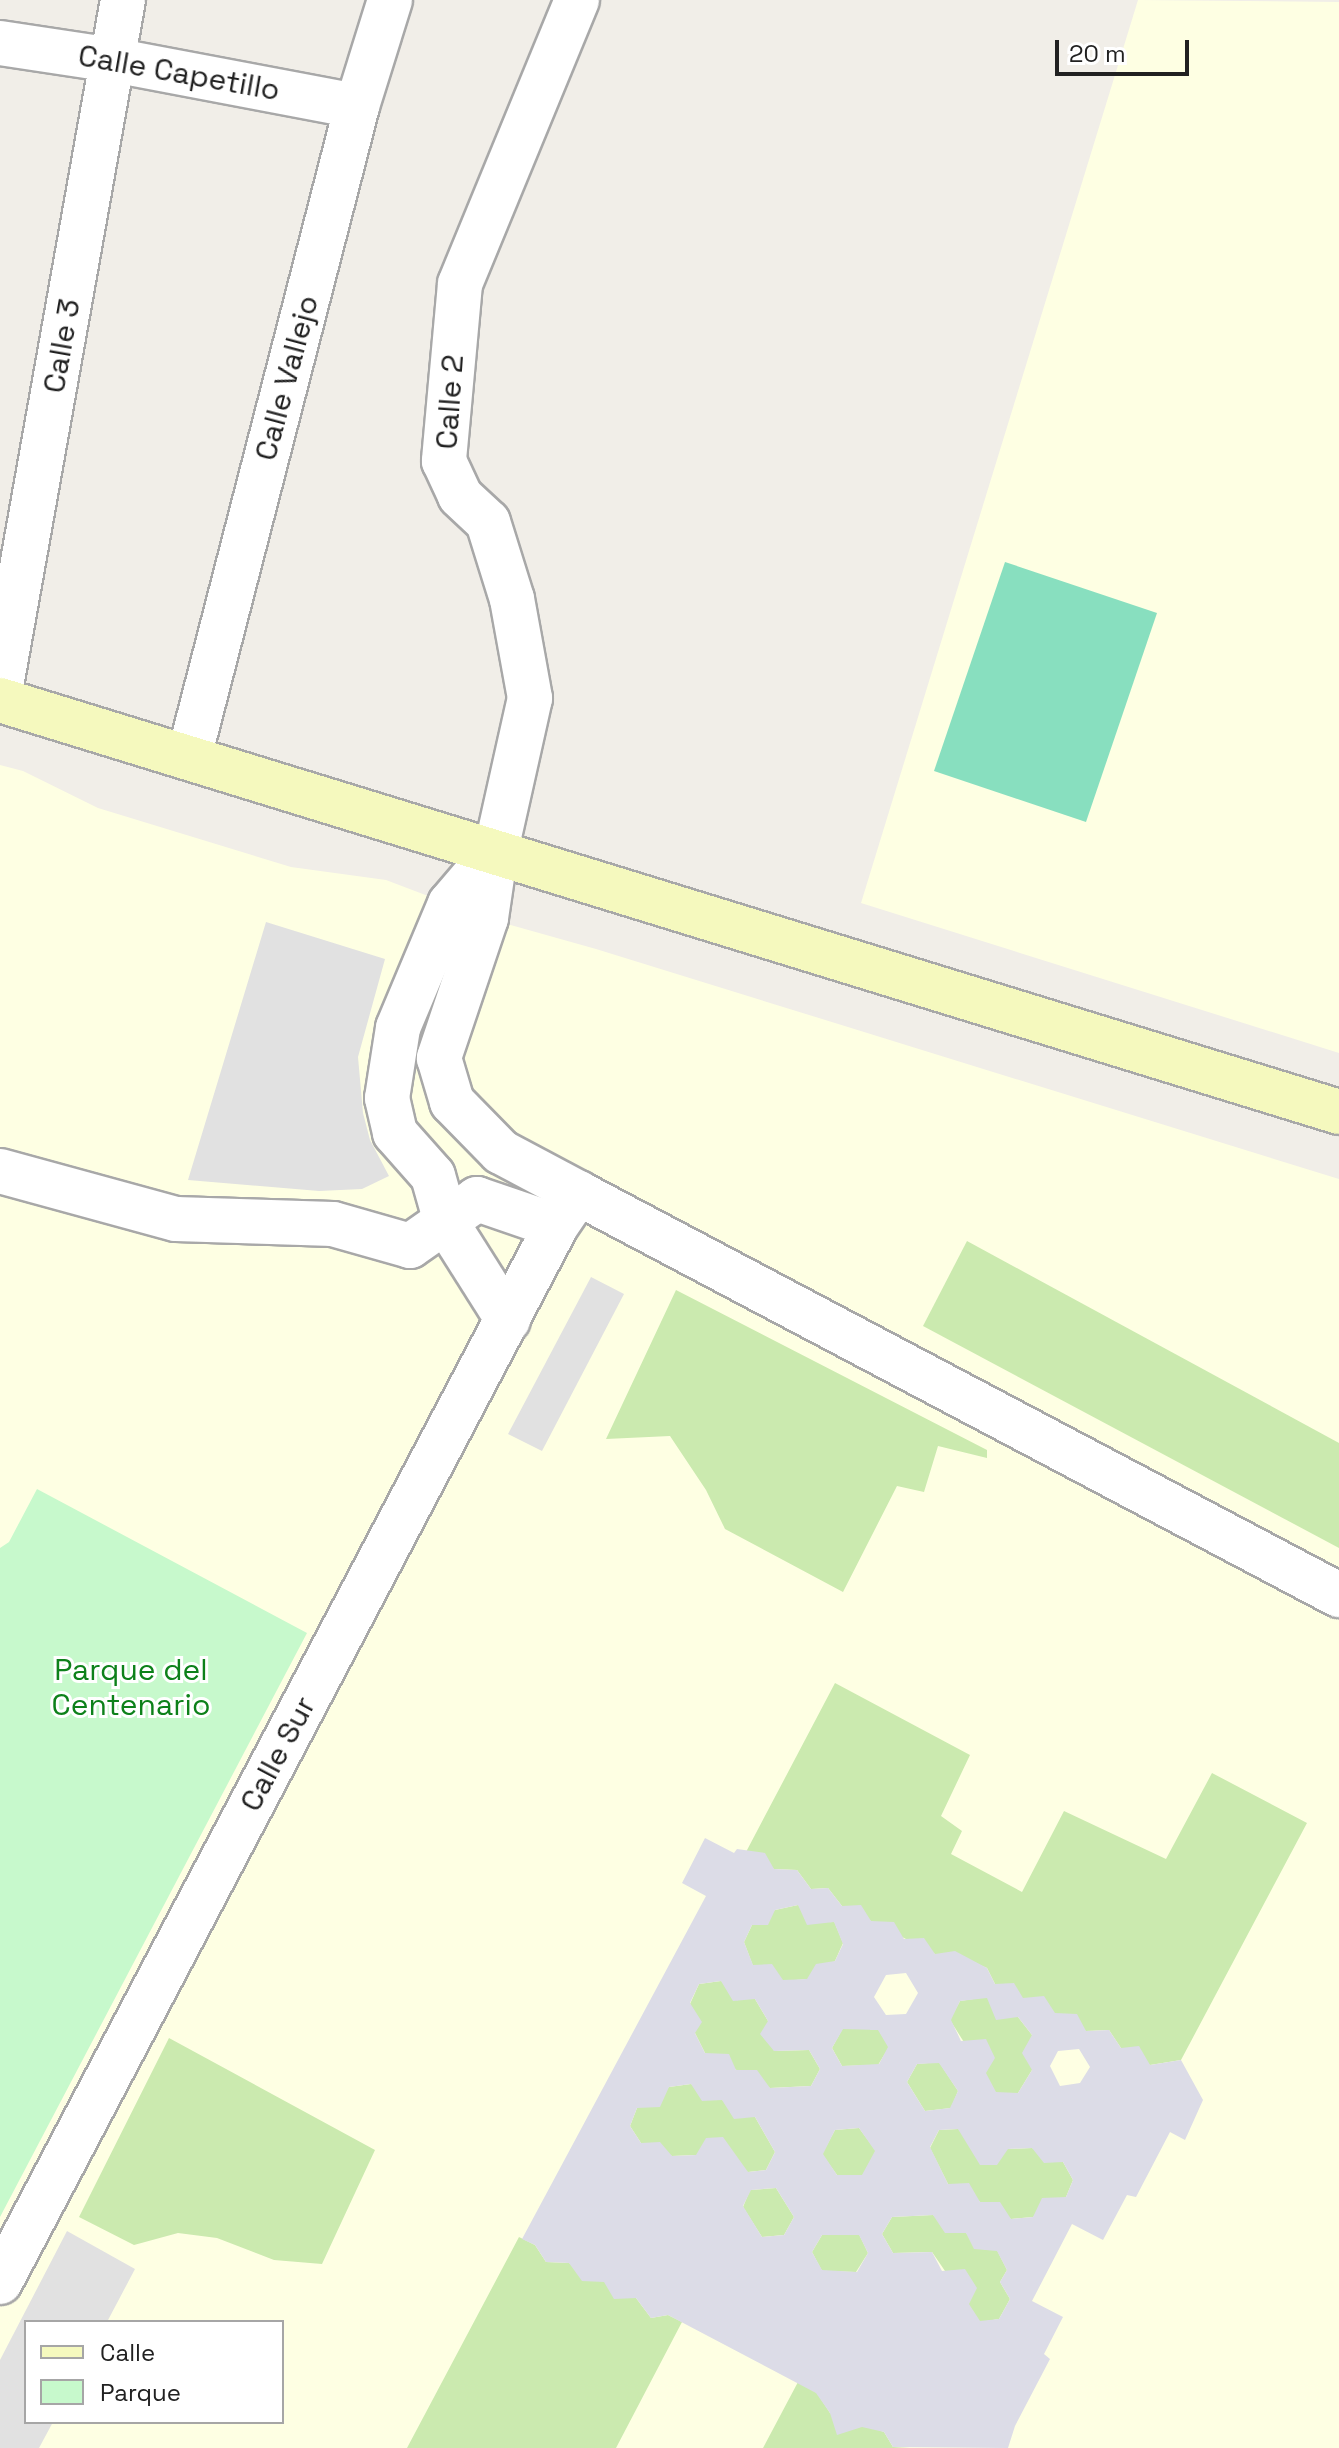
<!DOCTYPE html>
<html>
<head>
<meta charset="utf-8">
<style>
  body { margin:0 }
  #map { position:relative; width:1339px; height:2448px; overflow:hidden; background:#f1eee8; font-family:"Space Grotesk",sans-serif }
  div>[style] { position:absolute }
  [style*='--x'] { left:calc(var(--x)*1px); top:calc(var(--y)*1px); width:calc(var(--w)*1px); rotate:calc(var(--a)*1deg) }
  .education>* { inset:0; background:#feffe3 }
  .grass>* { inset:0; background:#cbeaaf }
  .park>* { inset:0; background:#c7f9cc }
  .pitch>* { inset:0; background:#88dfbf }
  .parking>* { inset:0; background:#e1e1e1 }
  .plaza>* { inset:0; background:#dcdce7 }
  .roads { filter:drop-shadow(2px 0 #a8a8a8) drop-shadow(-2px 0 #a8a8a8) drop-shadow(0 2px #a8a8a8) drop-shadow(0 -2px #a8a8a8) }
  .street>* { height:44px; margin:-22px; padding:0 22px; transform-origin:22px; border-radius:22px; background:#fff }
  .secondary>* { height:44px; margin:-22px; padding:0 22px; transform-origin:22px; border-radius:22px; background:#f5f9be }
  span { translate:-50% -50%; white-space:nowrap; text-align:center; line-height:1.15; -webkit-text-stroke:6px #fff; paint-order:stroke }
  .street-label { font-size:30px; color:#212121 }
  .park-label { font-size:30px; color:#0d811a }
  .legend { position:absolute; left:24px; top:2320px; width:260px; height:104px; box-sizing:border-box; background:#fff; border:2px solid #a6a6a6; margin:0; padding:10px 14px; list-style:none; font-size:24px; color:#212121 }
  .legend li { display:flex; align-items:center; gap:16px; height:40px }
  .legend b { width:40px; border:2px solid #a6a6a6 }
  .scale { position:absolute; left:1055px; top:40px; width:134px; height:36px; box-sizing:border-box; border:4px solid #212121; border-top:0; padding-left:10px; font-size:24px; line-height:28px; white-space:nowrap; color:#212121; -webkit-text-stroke:6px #fff; paint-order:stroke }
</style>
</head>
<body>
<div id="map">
  <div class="education">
    <i style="clip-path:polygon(1138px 0,1339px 2px,1339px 1053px,861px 903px)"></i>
    <i style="clip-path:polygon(evenodd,0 765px,23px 771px,98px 808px,291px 867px,386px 880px,486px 918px,596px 949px,1339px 1179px,1339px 2448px,0 2448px,0 765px,26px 2322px,282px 2322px,282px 2422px,26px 2422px,26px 2322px)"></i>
  </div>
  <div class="grass">
    <i style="clip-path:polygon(967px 1241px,1339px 1443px,1339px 1548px,923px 1326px)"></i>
    <i style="clip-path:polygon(676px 1290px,987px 1450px,987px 1458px,938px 1446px,924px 1492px,897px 1486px,843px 1592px,725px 1529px,706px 1490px,670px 1436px,606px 1439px)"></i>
    <i style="clip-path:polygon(835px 1683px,970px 1755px,941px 1816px,962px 1831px,951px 1854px,1022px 1892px,1064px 1811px,1166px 1859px,1212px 1773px,1307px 1823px,1181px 2060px,1150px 2065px,1121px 2048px,1109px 2030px,1086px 2031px,995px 1984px,987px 1968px,971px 1961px,935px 1954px,842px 1906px,828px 1888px,811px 1889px,797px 1870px,774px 1869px,746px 1852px)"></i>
    <i style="clip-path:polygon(798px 1905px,834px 1921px,843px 1943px,835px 1961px,808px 1979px,783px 1981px,753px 1966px,744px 1942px,752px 1925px,775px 1910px)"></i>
    <i style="clip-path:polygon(721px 1981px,755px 1999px,768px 2021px,774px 2051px,809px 2050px,820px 2069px,811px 2086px,770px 2088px,705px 2053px,695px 2033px,690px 2004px,699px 1984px)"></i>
    <i style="clip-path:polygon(987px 1997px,1018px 2017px,1032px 2035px,1032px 2070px,1018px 2093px,996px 2093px,950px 2020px,960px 2001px)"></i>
    <i style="clip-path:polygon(843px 2028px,878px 2029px,889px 2047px,878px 2065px,842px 2066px,832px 2048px)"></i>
    <i style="clip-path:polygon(169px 2038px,375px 2150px,322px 2264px,274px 2260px,217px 2238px,178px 2233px,134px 2245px,79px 2217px)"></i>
    <i style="clip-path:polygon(939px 2062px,958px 2091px,951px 2108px,925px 2111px,907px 2082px,917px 2064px)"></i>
    <i style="clip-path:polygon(691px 2084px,755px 2117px,775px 2152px,766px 2170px,748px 2172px,696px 2155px,672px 2156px,641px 2143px,630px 2126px,637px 2108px,669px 2087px)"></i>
    <i style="clip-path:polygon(859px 2128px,876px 2151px,862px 2176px,837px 2175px,822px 2154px,835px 2130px)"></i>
    <i style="clip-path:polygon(958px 2129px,1008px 2149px,1032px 2148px,1063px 2162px,1073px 2180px,1066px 2197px,1033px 2217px,1011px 2219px,948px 2184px,930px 2148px,939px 2130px)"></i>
    <i style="clip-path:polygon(776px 2188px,794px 2217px,784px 2235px,762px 2237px,743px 2207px,750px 2190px)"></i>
    <i style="clip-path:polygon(933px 2215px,997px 2250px,1007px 2270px,1000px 2282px,1010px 2299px,999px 2319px,980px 2322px,932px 2252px,893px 2253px,882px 2234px,892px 2217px)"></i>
    <i style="clip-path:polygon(859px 2234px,868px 2253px,856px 2272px,822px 2271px,812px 2252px,822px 2235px)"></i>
    <i style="clip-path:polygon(519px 2237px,535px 2245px,546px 2262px,569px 2263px,636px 2298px,651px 2318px,668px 2315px,682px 2322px,616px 2448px,407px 2448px)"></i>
    <i style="clip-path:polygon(798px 2382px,817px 2393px,830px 2413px,884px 2432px,893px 2447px,910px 2448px,763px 2448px)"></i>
  </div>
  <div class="park">
    <i style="clip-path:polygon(37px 1489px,307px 1633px,0 2217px,0 1548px,9px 1542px)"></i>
  </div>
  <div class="pitch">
    <i style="clip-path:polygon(1005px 562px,1157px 613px,1086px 822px,934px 771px)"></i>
  </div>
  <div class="parking">
    <i style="clip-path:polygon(266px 922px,385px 959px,358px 1057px,363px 1113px,370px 1140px,389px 1176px,362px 1189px,319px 1191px,188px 1180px)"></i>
    <i style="clip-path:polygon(591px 1277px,624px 1294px,542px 1451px,508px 1434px)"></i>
    <i style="clip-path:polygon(67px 2231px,135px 2269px,107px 2322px,26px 2322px,26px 2422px,53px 2422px,39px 2448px,0 2448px,0 2360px)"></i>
  </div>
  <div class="plaza">
    <i style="clip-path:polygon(evenodd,705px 1838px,734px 1853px,737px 1849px,765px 1853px,774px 1869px,797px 1870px,811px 1889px,828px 1888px,842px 1906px,861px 1905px,871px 1921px,894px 1922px,904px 1939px,924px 1938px,935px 1954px,955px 1951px,987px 1968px,995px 1984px,1014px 1983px,1023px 1998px,1044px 1996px,1055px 2013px,1077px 2014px,1086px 2031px,1109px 2030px,1121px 2048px,1139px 2046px,1150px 2065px,1181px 2060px,1203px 2100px,1185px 2140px,1170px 2132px,1136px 2197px,1127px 2195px,1103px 2240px,1072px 2224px,1032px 2301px,1063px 2317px,1044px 2354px,1050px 2359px,1015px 2426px,1008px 2448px,893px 2447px,884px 2432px,862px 2427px,837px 2435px,830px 2413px,816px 2393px,668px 2315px,651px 2318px,636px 2298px,614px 2299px,604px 2282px,582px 2281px,569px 2263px,546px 2262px,535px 2245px,522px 2239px,706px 1896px,682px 1883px,705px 1838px,798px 1905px,807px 1925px,834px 1922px,843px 1944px,835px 1961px,816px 1964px,807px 1979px,783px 1980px,772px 1964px,753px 1965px,744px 1942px,752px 1925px,768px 1925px,775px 1910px,798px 1905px,705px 1838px,906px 1973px,918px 1993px,906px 2014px,886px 2015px,874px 1997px,886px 1975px,906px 1973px,705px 1838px,721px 1981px,733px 2001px,755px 1999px,768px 2021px,760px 2034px,774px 2051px,809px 2050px,820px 2069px,811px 2086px,770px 2088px,757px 2070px,736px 2070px,729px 2054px,705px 2053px,695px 2033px,702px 2022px,690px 2003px,699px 1984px,721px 1981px,705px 1838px,987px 1998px,996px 2020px,1018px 2017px,1032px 2035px,1022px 2053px,1032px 2070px,1018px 2093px,996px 2092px,986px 2073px,995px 2058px,986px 2039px,961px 2041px,951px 2020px,960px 2001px,987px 1998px,705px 1838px,843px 2029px,878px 2030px,888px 2047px,879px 2064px,842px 2066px,832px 2048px,843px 2029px,705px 1838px,1079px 2049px,1090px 2067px,1080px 2083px,1060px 2086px,1050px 2066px,1058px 2051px,1079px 2049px,705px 1838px,939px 2063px,958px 2091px,950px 2108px,925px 2111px,907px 2082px,917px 2064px,939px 2063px,705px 1838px,691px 2084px,702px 2101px,722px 2100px,734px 2119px,755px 2117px,775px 2152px,766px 2170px,748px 2172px,723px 2137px,706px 2138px,696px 2155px,672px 2156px,660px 2142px,641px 2143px,630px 2126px,637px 2108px,660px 2107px,669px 2087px,691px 2084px,705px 1838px,859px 2128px,875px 2151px,862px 2175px,837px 2175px,823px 2154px,835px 2130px,859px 2128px,705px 1838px,958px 2129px,980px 2165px,997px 2165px,1008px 2149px,1032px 2148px,1044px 2163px,1063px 2162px,1073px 2180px,1066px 2197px,1042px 2198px,1033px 2217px,1011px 2219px,1000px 2202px,980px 2202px,969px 2183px,948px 2184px,930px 2147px,939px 2130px,958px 2129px,705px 1838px,776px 2188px,794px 2217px,784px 2235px,762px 2237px,743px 2206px,751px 2190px,776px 2188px,705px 1838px,933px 2215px,945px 2233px,966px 2233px,974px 2249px,997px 2251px,1007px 2270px,1000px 2282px,1010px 2299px,999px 2319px,980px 2321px,969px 2304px,977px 2288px,965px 2269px,942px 2271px,932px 2252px,893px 2253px,882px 2234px,892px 2217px,933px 2215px,705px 1838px,822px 2235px,859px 2235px,868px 2253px,857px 2272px,822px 2270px,812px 2252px,822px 2235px)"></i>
  </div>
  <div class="roads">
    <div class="street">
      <i style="--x:577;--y:0;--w:307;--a:112.4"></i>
      <i style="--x:460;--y:284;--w:178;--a:95.2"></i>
      <i style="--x:444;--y:461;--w:38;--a:65"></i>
      <i style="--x:460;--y:496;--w:38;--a:43"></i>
      <i style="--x:488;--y:522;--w:81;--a:72.7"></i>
      <i style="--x:512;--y:599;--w:101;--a:79.7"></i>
      <i style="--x:530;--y:698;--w:156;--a:102.6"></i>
      <i style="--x:496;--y:850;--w:69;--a:98.4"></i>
      <i style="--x:486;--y:918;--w:148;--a:108.6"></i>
      <i style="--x:439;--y:1058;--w:46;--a:73.5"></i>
      <i style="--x:452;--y:1102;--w:70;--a:45.6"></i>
      <i style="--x:501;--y:1152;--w:87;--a:28"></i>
      <i style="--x:0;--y:43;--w:114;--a:8.6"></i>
      <i style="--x:113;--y:60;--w:248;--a:10.7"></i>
      <i style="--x:0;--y:691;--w:702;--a:-79.91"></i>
      <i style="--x:189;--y:757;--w:672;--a:-75.53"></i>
      <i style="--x:357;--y:106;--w:111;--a:-72.7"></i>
      <i style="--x:496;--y:850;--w:71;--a:130.4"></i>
      <i style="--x:450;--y:904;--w:134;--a:112.8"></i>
      <i style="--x:398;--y:1028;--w:71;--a:98.9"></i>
      <i style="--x:387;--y:1098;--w:36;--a:77"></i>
      <i style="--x:395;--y:1133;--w:57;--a:48.5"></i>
      <i style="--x:433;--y:1176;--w:48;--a:74.2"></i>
      <i style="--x:446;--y:1222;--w:116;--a:57.7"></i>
      <i style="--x:0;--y:1171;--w:182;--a:15.3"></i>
      <i style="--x:176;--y:1219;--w:157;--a:1.8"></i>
      <i style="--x:333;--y:1224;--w:80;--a:15.9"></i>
      <i style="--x:410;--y:1246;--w:82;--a:-35"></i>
      <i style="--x:477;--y:1199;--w:83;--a:18.9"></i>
      <i style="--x:556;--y:1226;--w:40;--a:-56"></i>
      <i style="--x:578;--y:1193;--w:861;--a:27.85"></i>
      <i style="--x:0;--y:2282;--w:1193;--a:-62.23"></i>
    </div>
    <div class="secondary">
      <i style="--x:0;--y:700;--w:1401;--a:17.1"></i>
    </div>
  </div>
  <div class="street-label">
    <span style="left:179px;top:73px;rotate:10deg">Calle Capetillo</span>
    <span style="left:62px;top:346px;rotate:-80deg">Calle 3</span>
    <span style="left:287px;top:378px;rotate:-75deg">Calle Vallejo</span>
    <span style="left:450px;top:402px;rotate:-86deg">Calle 2</span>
    <span style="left:278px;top:1754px;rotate:-62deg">Calle Sur</span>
  </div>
  <div class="park-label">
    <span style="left:131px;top:1687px">Parque del<br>Centenario</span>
  </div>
  <ul class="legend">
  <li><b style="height:10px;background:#f5f9be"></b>Calle</li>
  <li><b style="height:22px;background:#c7f9cc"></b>Parque</li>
  </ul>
  <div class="scale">20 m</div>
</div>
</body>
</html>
